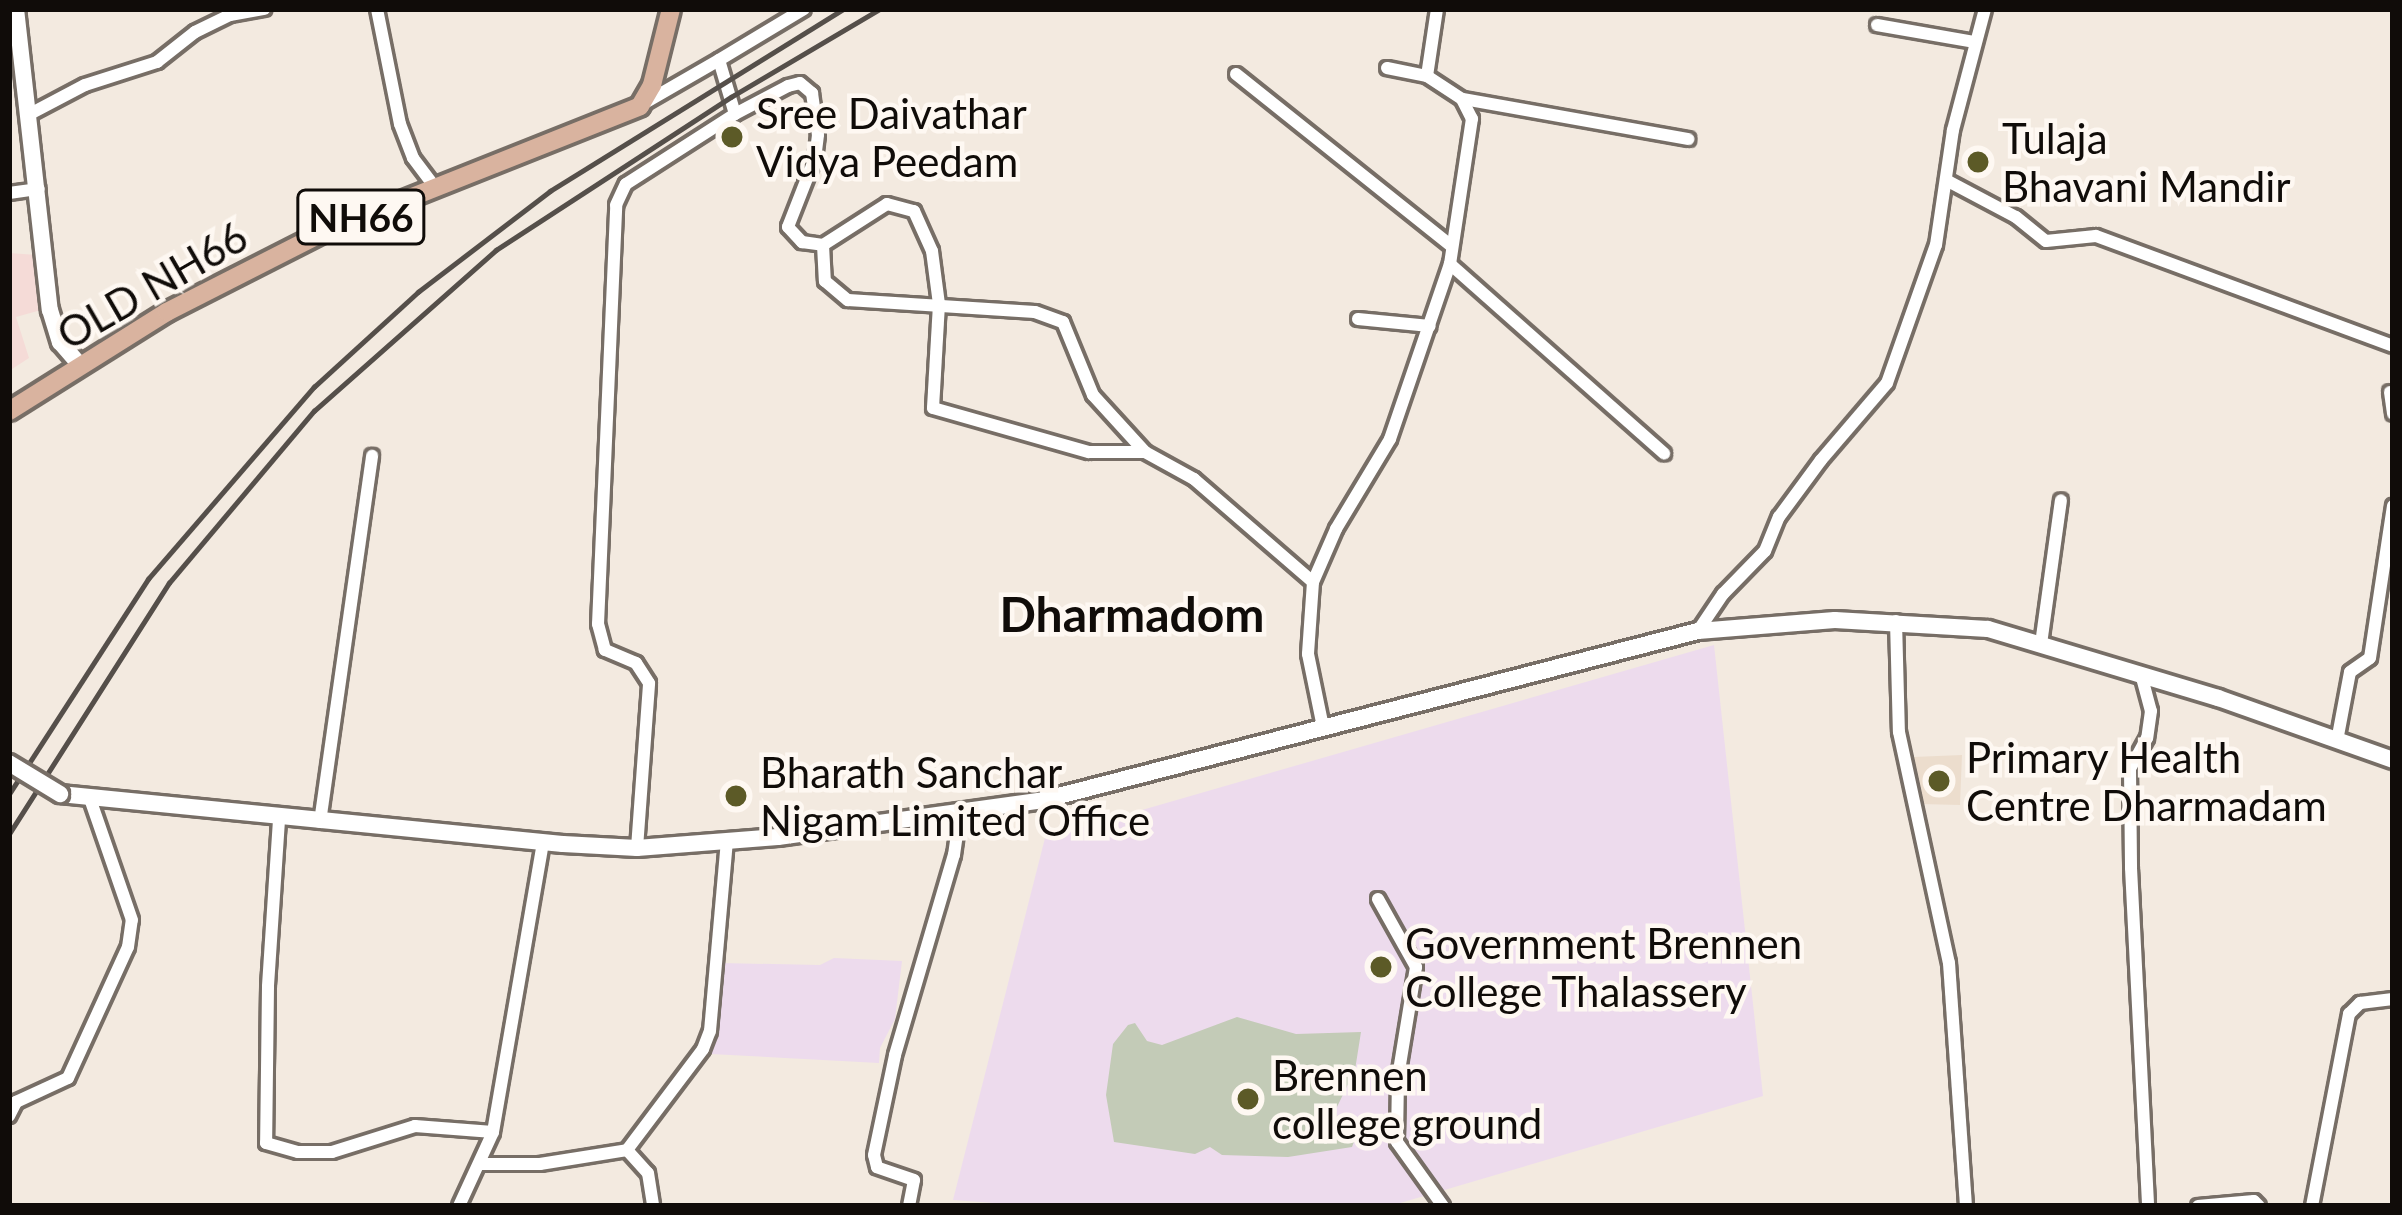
<!DOCTYPE html>
<html>
<head>
<meta charset="utf-8">
<style>
  body { margin:0 }
  #map { position:relative; width:2402px; height:1215px; overflow:hidden; background:#f3eae0; font-family:Lato,sans-serif }
  div>[style] { position:absolute }
  [style*='--x'] { left:calc(var(--x)*1px); top:calc(var(--y)*1px); width:calc(var(--w)*1px); rotate:calc(var(--a)*1deg) }
  .built>* { inset:0; background:#ecddcd }
  .industrial>* { inset:0; background:#f5dbd7 }
  .education>* { inset:0; background:#eddbed }
  .green>* { inset:0; background:#c3cbb7 }
  .roads { filter:drop-shadow(3px 0 #776e66) drop-shadow(-3px 0 #776e66) drop-shadow(0 3px #776e66) drop-shadow(0 -3px #776e66) }
  .street>* { height:12px; margin:-6px; padding:0 6px; transform-origin:6px; border-radius:6px; background:#fff }
  .secondary>* { height:16px; margin:-8px; padding:0 8px; transform-origin:8px; border-radius:8px; background:#fff }
  .primary>* { height:18px; margin:-9px; padding:0 9px; transform-origin:9px; border-radius:9px; background:#d9b39f }
  .rail>* { height:4.5px; margin:-2.25px; padding:0 2.25px; transform-origin:2.25px; border-radius:2.25px; background:#554f4a }
  .bridges { filter:drop-shadow(3px 0 #776e66) drop-shadow(-3px 0 #776e66) drop-shadow(0 3px #776e66) drop-shadow(0 -3px #776e66) }
  .secondary-bridge>* { height:16px; margin:-8px; padding:0 8px; transform-origin:8px; border-radius:8px; background:#fff }
  .dots>* { width:33px; height:33px; translate:-50% -50%; box-sizing:border-box; border:6px solid #fef8f2; border-radius:50% }
  span { translate:-50% -50%; white-space:nowrap; text-align:center; line-height:1.15; -webkit-text-stroke:9px #fef8f2; paint-order:stroke }
  .shield-label span { padding:3px 9px; background:#fef8f2; border:3px solid; border-radius:9px; -webkit-text-stroke-width:0 }
  .shield-label { font-size:39px; color:#100c09; font-weight:700 }
  .poi-label { font-size:42px; color:#100c09 }
  .left { translate:0 -50%; text-align:left }
  .street-label { font-size:42px; color:#100c09 }
  .quarter-label { font-size:48px; color:#100c09; font-weight:700 }
  .frame { position:absolute; inset:0; border:12px solid #100c09; pointer-events:none }
</style>
</head>
<body>
<div id="map">
  <div class="built">
    <i style="clip-path:polygon(1962px 755px,1960px 805px,1920px 804px,1913px 757px)"></i>
  </div>
  <div class="industrial">
    <i style="clip-path:polygon(9px 253px,37px 255px,41px 310px,16px 317px,29px 358px,9px 371px)"></i>
  </div>
  <div class="education">
    <i style="clip-path:polygon(1714px 645px,1763px 1096px,1390px 1206px,1037px 1206px,953px 1200px,1045px 838px)"></i>
    <i style="clip-path:polygon(834px 958px,902px 961px,895px 1019px,880px 1048px,879px 1063px,711px 1054px,720px 963px,820px 965px)"></i>
  </div>
  <div class="green">
    <i style="clip-path:polygon(1237px 1017px,1296px 1034px,1361px 1032px,1355px 1070px,1336px 1109px,1338px 1121px,1350px 1128px,1355px 1139px,1352px 1147px,1288px 1157px,1222px 1155px,1210px 1147px,1195px 1154px,1114px 1142px,1106px 1095px,1113px 1044px,1128px 1025px,1135px 1023px,1147px 1041px,1162px 1045px)"></i>
  </div>
  <div class="roads">
    <div class="street">
      <i style="--x:377;--y:9;--w:117;--a:78.7"></i>
      <i style="--x:400;--y:124;--w:36;--a:69"></i>
      <i style="--x:413;--y:158;--w:38;--a:53"></i>
      <i style="--x:1877;--y:25;--w:98;--a:9.9"></i>
      <i style="--x:719;--y:60;--w:99;--a:-31"></i>
      <i style="--x:1387;--y:68;--w:41;--a:11.3"></i>
      <i style="--x:1236;--y:74;--w:274;--a:38.6"></i>
      <i style="--x:1463;--y:99;--w:229;--a:10.1"></i>
      <i style="--x:735;--y:114;--w:60;--a:-27.8"></i>
      <i style="--x:788;--y:86;--w:12;--a:-14"></i>
      <i style="--x:800;--y:83;--w:16;--a:40"></i>
      <i style="--x:812;--y:93;--w:42;--a:81.9"></i>
      <i style="--x:818;--y:135;--w:23;--a:97"></i>
      <i style="--x:815;--y:158;--w:74;--a:111.4"></i>
      <i style="--x:788;--y:227;--w:21;--a:47"></i>
      <i style="--x:802;--y:242;--w:21;--a:8"></i>
      <i style="--x:823;--y:245;--w:76;--a:-32.6"></i>
      <i style="--x:887;--y:204;--w:28;--a:15"></i>
      <i style="--x:914;--y:211;--w:44;--a:65.8"></i>
      <i style="--x:932;--y:251;--w:53;--a:82.5"></i>
      <i style="--x:939;--y:304;--w:104;--a:93.3"></i>
      <i style="--x:933;--y:408;--w:162;--a:15.8"></i>
      <i style="--x:1089;--y:452;--w:56;--a:0"></i>
      <i style="--x:1145;--y:452;--w:56;--a:28.9"></i>
      <i style="--x:1194;--y:479;--w:157;--a:40.9"></i>
      <i style="--x:1313;--y:582;--w:58;--a:-66.5"></i>
      <i style="--x:1336;--y:529;--w:105;--a:-59"></i>
      <i style="--x:1390;--y:439;--w:185;--a:-71.1"></i>
      <i style="--x:1450;--y:264;--w:147;--a:-81.4"></i>
      <i style="--x:1472;--y:119;--w:22;--a:-117"></i>
      <i style="--x:1462;--y:99;--w:42;--a:-146.7"></i>
      <i style="--x:1427;--y:76;--w:68;--a:-81.5"></i>
      <i style="--x:28;--y:115;--w:64;--a:-27.8"></i>
      <i style="--x:85;--y:85;--w:76;--a:-17.7"></i>
      <i style="--x:157;--y:62;--w:48;--a:-38.3"></i>
      <i style="--x:195;--y:32;--w:39;--a:-26"></i>
      <i style="--x:230;--y:15;--w:35;--a:-10"></i>
      <i style="--x:1946;--y:180;--w:79;--a:27.9"></i>
      <i style="--x:2016;--y:217;--w:38;--a:39"></i>
      <i style="--x:2046;--y:241;--w:50;--a:-5.7"></i>
      <i style="--x:2096;--y:236;--w:317;--a:20.3"></i>
      <i style="--x:9;--y:193;--w:30;--a:-8"></i>
      <i style="--x:823;--y:245;--w:36;--a:87"></i>
      <i style="--x:825;--y:281;--w:30;--a:40"></i>
      <i style="--x:848;--y:300;--w:187;--a:3.7"></i>
      <i style="--x:1035;--y:312;--w:30;--a:20"></i>
      <i style="--x:1063;--y:322;--w:79;--a:67.7"></i>
      <i style="--x:1093;--y:395;--w:77;--a:47.6"></i>
      <i style="--x:1450;--y:264;--w:286;--a:41.5"></i>
      <i style="--x:1358;--y:319;--w:72;--a:5.6"></i>
      <i style="--x:2390;--y:392;--w:22;--a:82"></i>
      <i style="--x:1313;--y:582;--w:72;--a:94"></i>
      <i style="--x:1308;--y:654;--w:75;--a:78.4"></i>
      <i style="--x:1896;--y:621;--w:111;--a:88.5"></i>
      <i style="--x:1899;--y:732;--w:236;--a:77.8"></i>
      <i style="--x:1949;--y:963;--w:244;--a:86"></i>
      <i style="--x:1698;--y:631;--w:45;--a:-56"></i>
      <i style="--x:1723;--y:594;--w:60;--a:-45.7"></i>
      <i style="--x:1765;--y:551;--w:37;--a:-68"></i>
      <i style="--x:1779;--y:517;--w:71;--a:-53.6"></i>
      <i style="--x:1821;--y:460;--w:101;--a:-49.4"></i>
      <i style="--x:1887;--y:383;--w:146;--a:-70.5"></i>
      <i style="--x:1936;--y:245;--w:116;--a:-81.6"></i>
      <i style="--x:1953;--y:130;--w:125;--a:-75.2"></i>
      <i style="--x:2041;--y:644;--w:145;--a:-82.1"></i>
      <i style="--x:2141;--y:674;--w:38;--a:75"></i>
      <i style="--x:2151;--y:711;--w:27;--a:98"></i>
      <i style="--x:2147;--y:738;--w:35;--a:119"></i>
      <i style="--x:2130;--y:769;--w:99;--a:89.4"></i>
      <i style="--x:2131;--y:868;--w:338;--a:87.1"></i>
      <i style="--x:2337;--y:741;--w:70;--a:-79.3"></i>
      <i style="--x:2350;--y:672;--w:24;--a:-35"></i>
      <i style="--x:2370;--y:658;--w:154;--a:-81.4"></i>
      <i style="--x:279;--y:820;--w:167;--a:93.8"></i>
      <i style="--x:268;--y:987;--w:156;--a:90.7"></i>
      <i style="--x:266;--y:1143;--w:33;--a:16"></i>
      <i style="--x:298;--y:1152;--w:34;--a:0"></i>
      <i style="--x:332;--y:1152;--w:87;--a:-17.4"></i>
      <i style="--x:415;--y:1126;--w:78;--a:4.4"></i>
      <i style="--x:320;--y:822;--w:370;--a:-81.9"></i>
      <i style="--x:637;--y:848;--w:165;--a:-85.8"></i>
      <i style="--x:649;--y:683;--w:24;--a:-123"></i>
      <i style="--x:636;--y:663;--w:34;--a:-157"></i>
      <i style="--x:605;--y:650;--w:27;--a:-105"></i>
      <i style="--x:598;--y:624;--w:419;--a:-87.5"></i>
      <i style="--x:616;--y:205;--w:23;--a:-65"></i>
      <i style="--x:626;--y:184;--w:130;--a:-32.7"></i>
      <i style="--x:735;--y:114;--w:56;--a:-106.5"></i>
      <i style="--x:719;--y:60;--w:90;--a:150"></i>
      <i style="--x:1378;--y:899;--w:78;--a:60.8"></i>
      <i style="--x:1416;--y:967;--w:111;--a:99.3"></i>
      <i style="--x:1398;--y:1077;--w:65;--a:90.9"></i>
      <i style="--x:1397;--y:1142;--w:79;--a:54.3"></i>
      <i style="--x:9;--y:1116;--w:16;--a:-63"></i>
      <i style="--x:16;--y:1102;--w:57;--a:-24.8"></i>
      <i style="--x:68;--y:1078;--w:144;--a:-65.4"></i>
      <i style="--x:128;--y:947;--w:27;--a:-82"></i>
      <i style="--x:132;--y:920;--w:128;--a:-109.1"></i>
      <i style="--x:627;--y:1150;--w:31;--a:48"></i>
      <i style="--x:648;--y:1173;--w:33;--a:81"></i>
      <i style="--x:479;--y:1164;--w:61;--a:0"></i>
      <i style="--x:540;--y:1164;--w:88;--a:-9.1"></i>
      <i style="--x:627;--y:1150;--w:126;--a:-53"></i>
      <i style="--x:703;--y:1049;--w:19;--a:-69"></i>
      <i style="--x:710;--y:1031;--w:190;--a:-84.9"></i>
      <i style="--x:459;--y:1206;--w:81;--a:-65.3"></i>
      <i style="--x:493;--y:1132;--w:294;--a:-80.2"></i>
      <i style="--x:909;--y:1206;--w:26;--a:-79"></i>
      <i style="--x:914;--y:1180;--w:39;--a:-161"></i>
      <i style="--x:877;--y:1167;--w:12;--a:-104"></i>
      <i style="--x:874;--y:1155;--w:102;--a:-78.1"></i>
      <i style="--x:895;--y:1055;--w:209;--a:-73.6"></i>
      <i style="--x:954;--y:855;--w:42;--a:-81.9"></i>
      <i style="--x:2198;--y:1206;--w:56;--a:-5.1"></i>
      <i style="--x:2254;--y:1201;--w:7;--a:45"></i>
      <i style="--x:2312;--y:1206;--w:196;--a:-79.1"></i>
      <i style="--x:2349;--y:1014;--w:16;--a:-45"></i>
      <i style="--x:2360;--y:1003;--w:33;--a:-7"></i>
    </div>
    <div class="secondary">
      <i style="--x:16;--y:9;--w:303;--a:83.6"></i>
      <i style="--x:50;--y:310;--w:34;--a:73"></i>
      <i style="--x:60;--y:342;--w:32;--a:49"></i>
      <i style="--x:60;--y:794;--w:505;--a:5.68"></i>
      <i style="--x:563;--y:844;--w:74;--a:3.1"></i>
      <i style="--x:637;--y:848;--w:141;--a:-4.5"></i>
      <i style="--x:778;--y:837;--w:268;--a:-7.9"></i>
      <i style="--x:1043;--y:800;--w:676;--a:-14.47"></i>
      <i style="--x:1698;--y:631;--w:137;--a:-4.6"></i>
      <i style="--x:1835;--y:620;--w:153;--a:3.4"></i>
      <i style="--x:1988;--y:629;--w:240;--a:16.7"></i>
      <i style="--x:2218;--y:698;--w:186;--a:19.5"></i>
    </div>
    <div class="primary">
      <i style="--x:9;--y:411;--w:186;--a:-32.1"></i>
      <i style="--x:167;--y:312;--w:176;--a:-27"></i>
      <i style="--x:324;--y:232;--w:340;--a:-21.7"></i>
      <i style="--x:640;--y:106;--w:24;--a:-60"></i>
      <i style="--x:652;--y:85;--w:78;--a:-76"></i>
    </div>
  </div>
  <div class="rail">
    <i style="--x:9;--y:794;--w:256;--a:-57.1"></i>
    <i style="--x:148;--y:579;--w:254;--a:-49.2"></i>
    <i style="--x:314;--y:387;--w:141;--a:-42.4"></i>
    <i style="--x:418;--y:292;--w:166;--a:-37.4"></i>
    <i style="--x:550;--y:191;--w:345;--a:-31.8"></i>
    <i style="--x:9;--y:834;--w:298;--a:-57.5"></i>
    <i style="--x:169;--y:583;--w:225;--a:-49.9"></i>
    <i style="--x:314;--y:411;--w:243;--a:-41.5"></i>
    <i style="--x:496;--y:250;--w:280;--a:-33.1"></i>
    <i style="--x:731;--y:97;--w:173;--a:-30.6"></i>
  </div>
  <div class="bridges">
    <div class="secondary-bridge">
      <i style="--x:9;--y:763;--w:60;--a:31.3"></i>
    </div>
  </div>
  <div class="dots">
    <i style="left:732px;top:137px;background:#5c5a27"></i>
    <i style="left:1978px;top:162px;background:#5c5a27"></i>
    <i style="left:1939px;top:781px;background:#5c5a27"></i>
    <i style="left:736px;top:796px;background:#5c5a27"></i>
    <i style="left:1381px;top:967px;background:#5c5a27"></i>
    <i style="left:1248px;top:1099px;background:#5c5a27"></i>
  </div>
  <div class="shield-label">
    <span style="left:361px;top:217px">NH66</span>
  </div>
  <div class="poi-label">
    <span class="left" style="left:756px;top:137px">Sree Daivathar<br>Vidya Peedam</span>
    <span class="left" style="left:2002px;top:162px">Tulaja<br>Bhavani Mandir</span>
    <span class="left" style="left:1966px;top:781px">Primary Health<br>Centre Dharmadam</span>
    <span class="left" style="left:760px;top:796px">Bharath Sanchar<br>Nigam Limited Office</span>
    <span class="left" style="left:1405px;top:967px">Government Brennen<br>College Thalassery</span>
    <span class="left" style="left:1272px;top:1099px">Brennen<br>college ground</span>
  </div>
  <div class="street-label">
    <span style="left:152px;top:285px;rotate:-30deg">OLD NH66</span>
  </div>
  <div class="quarter-label">
    <span style="left:1132px;top:614px">Dharmadom</span>
  </div>
  <div class="frame"></div>
</div>
</body>
</html>
